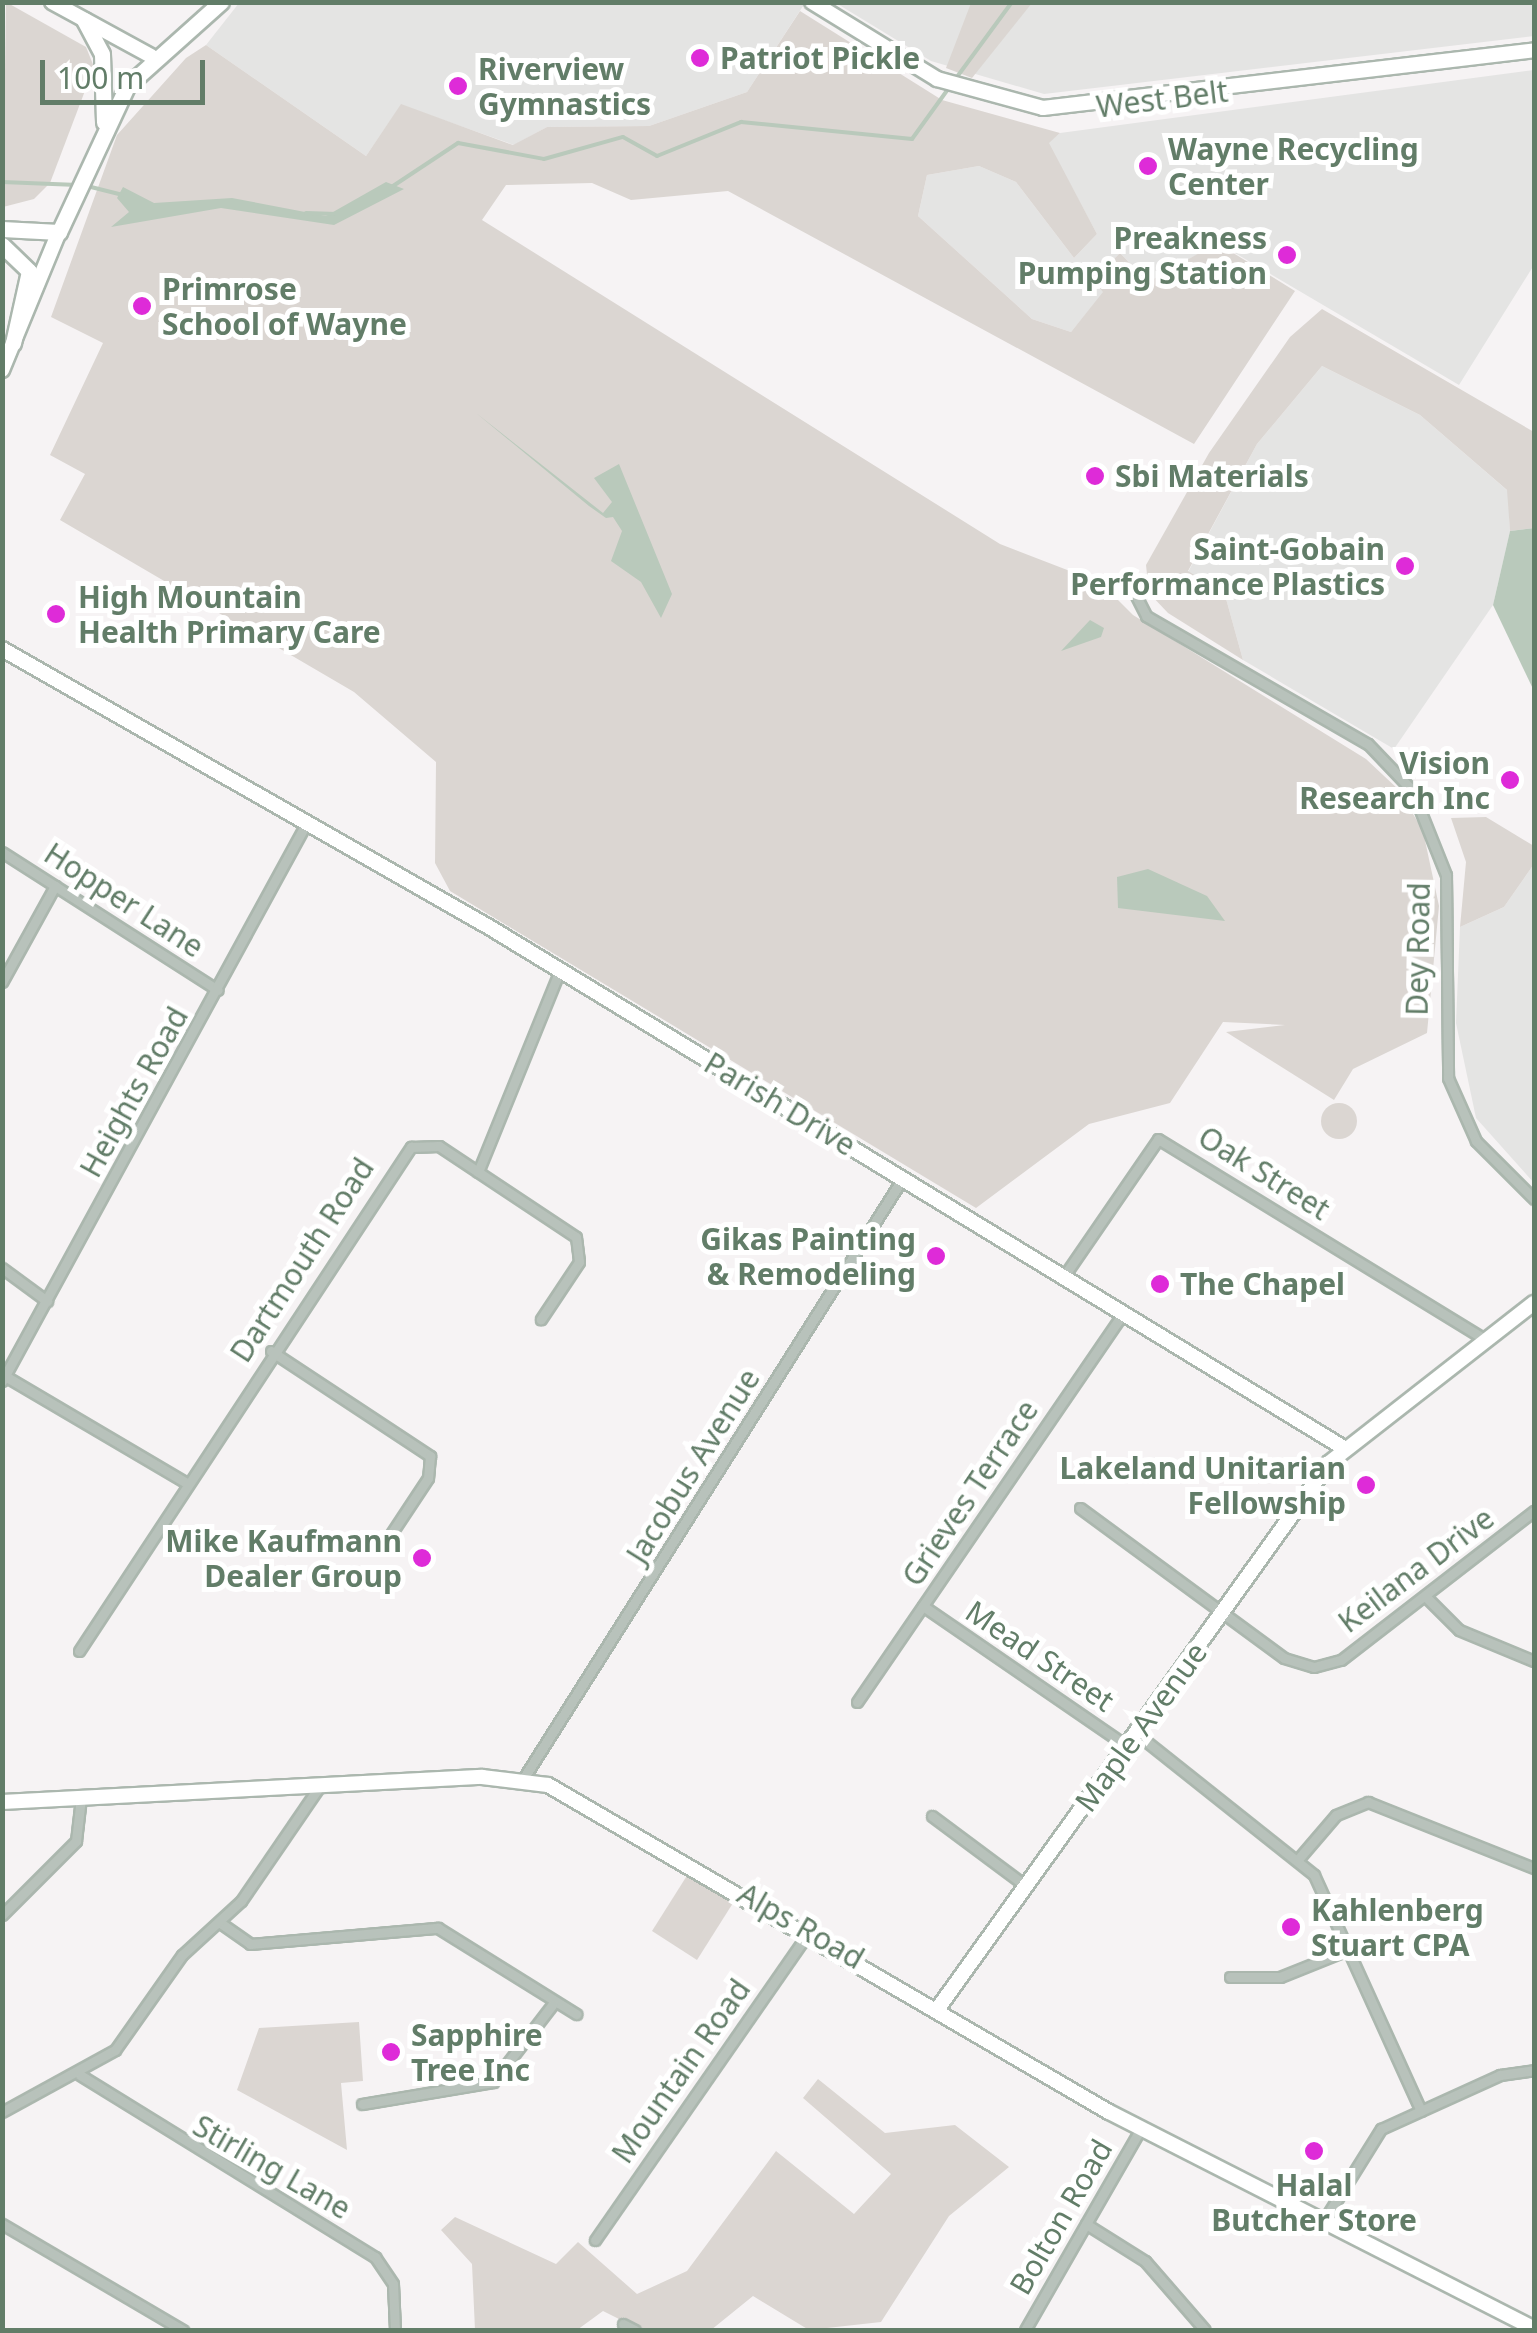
<!DOCTYPE html>
<html>
<head>
<meta charset="utf-8">
<style>
  body { margin:0 }
  #map { position:relative; width:1537px; height:2333px; overflow:hidden; background:#f6f3f4; font-family:"Noto Sans",sans-serif }
  div>[style] { position:absolute }
  [style*='--x'] { left:calc(var(--x)*1px); top:calc(var(--y)*1px); width:calc(var(--w)*1px); rotate:calc(var(--a)*1deg) }
  .built>* { inset:0; background:#e4e4e3 }
  .green>* { inset:0; background:#dbd6d2 }
  .round { border-radius:50% }
  .water>* { inset:0; background:#b9c9bb }
  .stream>* { height:4px; margin:-2px; padding:0 2px; transform-origin:2px; border-radius:2px; background:#b9c9bb }
  .roads { filter:drop-shadow(2px 0 #abb7ae) drop-shadow(-2px 0 #abb7ae) drop-shadow(0 2px #abb7ae) drop-shadow(0 -2px #abb7ae) }
  .street>* { height:9px; margin:-4.5px; padding:0 4.5px; transform-origin:4.5px; border-radius:4.5px; background:#b8c2bb }
  .secondary>* { height:14px; margin:-7px; padding:0 7px; transform-origin:7px; border-radius:7px; background:#fff }
  .primary>* { height:15px; margin:-7.5px; padding:0 7.5px; transform-origin:7.5px; border-radius:7.5px; background:#fff }
  .dots>* { width:28px; height:28px; translate:-50% -50%; box-sizing:border-box; border:5px solid #fff; border-radius:50% }
  span { translate:-50% -50%; white-space:nowrap; text-align:center; line-height:1.15; -webkit-text-stroke:10px #fff; paint-order:stroke }
  .poi-label { font-size:30px; color:#627d68; font-weight:700 }
  .left { translate:0 -50%; text-align:left }
  .right { translate:-100% -50%; text-align:right }
  .street-label { font-size:30px; color:#627d68 }
  .frame { position:absolute; inset:0; border:5px solid #627d68; pointer-events:none }
  .scale { position:absolute; left:40px; top:60px; width:165px; height:45px; box-sizing:border-box; border:5px solid #627d68; border-top:0; padding-left:12px; font-size:30px; line-height:35px; white-space:nowrap; color:#627d68; -webkit-text-stroke:8px #fff; paint-order:stroke }
</style>
</head>
<body>
<div id="map">
  <div class="built">
    <i style="clip-path:polygon(1534px 2px,1534px 36px,1044px 94px,931px 61px,836px 3px)"></i>
    <i style="clip-path:polygon(239px 3px,805px 3px,747px 92px,649px 126px,547px 127px,514px 145px,401px 105px,366px 156px,206px 45px)"></i>
    <i style="clip-path:polygon(1534px 70px,1534px 265px,1459px 385px,1218px 243px,1148px 282px,1120px 253px,1094px 280px,1104px 292px,1071px 332px,1032px 319px,918px 216px,927px 175px,979px 166px,1016px 182px,1074px 258px,1097px 234px,1048px 143px,1060px 133px)"></i>
    <i style="clip-path:polygon(1322px 366px,1420px 415px,1508px 491px,1510px 531px,1493px 605px,1394px 749px,1243px 660px,1225px 595px,1188px 572px,1257px 444px)"></i>
    <i style="clip-path:polygon(1534px 864px,1534px 1183px,1476px 1118px,1456px 1023px,1460px 927px,1504px 907px)"></i>
  </div>
  <div class="green">
    <i style="clip-path:polygon(6px 2px,86px 47px,94px 67px,50px 183px,34px 199px,3px 207px)"></i>
    <i style="clip-path:polygon(971px 3px,1032px 3px,972px 78px,946px 68px)"></i>
    <i style="clip-path:polygon(800px 11px,942px 100px,1060px 133px,1049px 143px,1097px 234px,1074px 258px,1016px 182px,979px 166px,927px 175px,918px 216px,1032px 319px,1071px 332px,1103px 292px,1093px 280px,1120px 253px,1148px 282px,1217px 243px,1295px 291px,1194px 444px,728px 191px,631px 200px,592px 183px,506px 185px,482px 220px,1000px 544px,1101px 583px,1133px 615px,1366px 759px,1399px 790px,1423px 831px,1439px 906px,1427px 1033px,1353px 1069px,1334px 1100px,1226px 1032px,1285px 1025px,1223px 1022px,1170px 1103px,1089px 1124px,976px 1208px,450px 891px,435px 863px,436px 762px,354px 692px,60px 520px,85px 474px,50px 455px,103px 343px,51px 317px,117px 135px,186px 58px,206px 45px,366px 156px,401px 104px,513px 145px,547px 127px,649px 126px,747px 92px)"></i>
    <i style="clip-path:polygon(1322px 309px,1534px 432px,1534px 528px,1510px 531px,1507px 490px,1420px 415px,1322px 366px,1257px 444px,1188px 571px,1225px 595px,1243px 660px,1168px 613px,1149px 593px,1146px 565px,1209px 453px,1290px 337px)"></i>
    <i style="clip-path:polygon(1486px 817px,1534px 846px,1534px 864px,1504px 907px,1460px 927px,1466px 862px,1451px 818px)"></i>
    <i class="round" style="left:1321px;top:1103px;width:36px;height:36px"></i>
    <i style="clip-path:polygon(688px 1874px,733px 1903px,697px 1960px,652px 1931px)"></i>
    <i style="clip-path:polygon(359px 2022px,363px 2081px,341px 2083px,347px 2150px,237px 2090px,259px 2028px)"></i>
    <i style="clip-path:polygon(818px 2079px,885px 2133px,955px 2125px,1009px 2167px,949px 2216px,881px 2322px,809px 2330px,753px 2296px,711px 2330px,641px 2330px,603px 2311px,577px 2330px,475px 2330px,472px 2264px,441px 2230px,455px 2217px,556px 2264px,578px 2242px,637px 2294px,687px 2271px,776px 2151px,854px 2214px,891px 2174px,803px 2098px)"></i>
  </div>
  <div class="water">
    <i style="clip-path:polygon(386px 182px,404px 189px,334px 225px,221px 208px,111px 227px,129px 212px,117px 198px,123px 187px,154px 203px,232px 198px,326px 216px)"></i>
    <i style="clip-path:polygon(476px 413px,603px 513px,612px 502px,594px 478px,619px 464px,672px 594px,661px 618px,641px 582px,611px 561px,622px 531px,613px 517px,606px 518px,589px 506px)"></i>
    <i style="clip-path:polygon(1534px 528px,1534px 691px,1493px 605px,1510px 531px)"></i>
    <i style="clip-path:polygon(1090px 620px,1104px 628px,1101px 637px,1061px 651px)"></i>
    <i style="clip-path:polygon(1148px 869px,1207px 896px,1225px 921px,1118px 908px,1117px 877px)"></i>
  </div>
  <div class="stream">
    <i style="--x:954;--y:81;--w:98;--a:-53.7"></i>
    <i style="--x:2;--y:182;--w:76;--a:2.3"></i>
    <i style="--x:87;--y:186;--w:36;--a:14"></i>
    <i style="--x:390;--y:188;--w:82;--a:-33.5"></i>
    <i style="--x:458;--y:143;--w:87;--a:10.5"></i>
    <i style="--x:544;--y:159;--w:82;--a:-15.6"></i>
    <i style="--x:623;--y:137;--w:39;--a:29"></i>
    <i style="--x:657;--y:156;--w:91;--a:-22"></i>
    <i style="--x:741;--y:122;--w:172;--a:5.7"></i>
    <i style="--x:912;--y:139;--w:62;--a:-54.2"></i>
    <i style="--x:306;--y:213;--w:31;--a:2"></i>
  </div>
  <div class="roads">
    <div class="street">
      <i style="--x:1131;--y:586;--w:34;--a:63"></i>
      <i style="--x:1146;--y:616;--w:256;--a:30"></i>
      <i style="--x:1368;--y:744;--w:64;--a:46.3"></i>
      <i style="--x:1412;--y:790;--w:92;--a:68.2"></i>
      <i style="--x:1446;--y:875;--w:203;--a:89.4"></i>
      <i style="--x:1448;--y:1078;--w:69;--a:66"></i>
      <i style="--x:1476;--y:1141;--w:82;--a:45"></i>
      <i style="--x:2;--y:852;--w:256;--a:32.6"></i>
      <i style="--x:2;--y:982;--w:110;--a:-61.1"></i>
      <i style="--x:478;--y:1172;--w:218;--a:-67.9"></i>
      <i style="--x:2;--y:1268;--w:56;--a:36.3"></i>
      <i style="--x:1064;--y:1276;--w:166;--a:-55.5"></i>
      <i style="--x:1158;--y:1139;--w:385;--a:31.5"></i>
      <i style="--x:271;--y:1351;--w:191;--a:33.4"></i>
      <i style="--x:430;--y:1456;--w:22;--a:95"></i>
      <i style="--x:428;--y:1478;--w:67;--a:123.5"></i>
      <i style="--x:5;--y:1376;--w:211;--a:30.5"></i>
      <i style="--x:2;--y:1381;--w:635;--a:-61.38"></i>
      <i style="--x:1080;--y:1508;--w:253;--a:36.3"></i>
      <i style="--x:1284;--y:1658;--w:31;--a:17"></i>
      <i style="--x:1314;--y:1667;--w:28;--a:-15"></i>
      <i style="--x:1341;--y:1660;--w:244;--a:-37.7"></i>
      <i style="--x:1425;--y:1596;--w:48;--a:45"></i>
      <i style="--x:1459;--y:1630;--w:81;--a:22.5"></i>
      <i style="--x:923;--y:1606;--w:249;--a:34.5"></i>
      <i style="--x:79;--y:1651;--w:604;--a:-56.63"></i>
      <i style="--x:411;--y:1147;--w:28;--a:-2"></i>
      <i style="--x:439;--y:1146;--w:164;--a:33.6"></i>
      <i style="--x:576;--y:1237;--w:25;--a:83"></i>
      <i style="--x:579;--y:1262;--w:69;--a:123.7"></i>
      <i style="--x:857;--y:1702;--w:473;--a:-55.6"></i>
      <i style="--x:1137;--y:1734;--w:226;--a:38.5"></i>
      <i style="--x:1314;--y:1875;--w:259;--a:65.6"></i>
      <i style="--x:523;--y:1779;--w:711;--a:-57.7"></i>
      <i style="--x:932;--y:1816;--w:117;--a:36.7"></i>
      <i style="--x:1300;--y:1857;--w:55;--a:-49.4"></i>
      <i style="--x:1336;--y:1815;--w:35;--a:-22"></i>
      <i style="--x:1368;--y:1802;--w:179;--a:21.7"></i>
      <i style="--x:2;--y:1915;--w:105;--a:-45"></i>
      <i style="--x:76;--y:1841;--w:43;--a:-83.4"></i>
      <i style="--x:219;--y:1922;--w:38;--a:35"></i>
      <i style="--x:250;--y:1944;--w:189;--a:-4.9"></i>
      <i style="--x:438;--y:1928;--w:163;--a:31.9"></i>
      <i style="--x:1230;--y:1977;--w:50;--a:0"></i>
      <i style="--x:1280;--y:1977;--w:75;--a:-21.8"></i>
      <i style="--x:80;--y:2075;--w:347;--a:31.7"></i>
      <i style="--x:375;--y:2257;--w:32;--a:56"></i>
      <i style="--x:393;--y:2284;--w:46;--a:87.5"></i>
      <i style="--x:362;--y:2104;--w:133;--a:-9.5"></i>
      <i style="--x:493;--y:2082;--w:97;--a:-52.5"></i>
      <i style="--x:2;--y:2112;--w:129;--a:-28.8"></i>
      <i style="--x:115;--y:2050;--w:116;--a:-54.8"></i>
      <i style="--x:182;--y:1955;--w:80;--a:-42.5"></i>
      <i style="--x:241;--y:1901;--w:142;--a:-55.6"></i>
      <i style="--x:1323;--y:2222;--w:110;--a:-58.1"></i>
      <i style="--x:1381;--y:2129;--w:131;--a:-24.4"></i>
      <i style="--x:1500;--y:2075;--w:34;--a:-8"></i>
      <i style="--x:2;--y:2224;--w:210;--a:30.4"></i>
      <i style="--x:1086;--y:2224;--w:70;--a:32.1"></i>
      <i style="--x:1145;--y:2261;--w:91;--a:49"></i>
      <i style="--x:595;--y:2240;--w:373;--a:-55.2"></i>
      <i style="--x:623;--y:2324;--w:13;--a:27"></i>
      <i style="--x:1025;--y:2330;--w:233;--a:-60.1"></i>
    </div>
    <div class="secondary">
      <i style="--x:52;--y:2;--w:113;--a:28.6"></i>
      <i style="--x:812;--y:2;--w:147;--a:31.6"></i>
      <i style="--x:937;--y:79;--w:110;--a:15.3"></i>
      <i style="--x:1043;--y:108;--w:494;--a:-6.7"></i>
      <i style="--x:2;--y:370;--w:149;--a:-67.6"></i>
      <i style="--x:2;--y:649;--w:561;--a:29.72"></i>
      <i style="--x:489;--y:927;--w:1001;--a:31.36"></i>
      <i style="--x:2;--y:1802;--w:481;--a:-3"></i>
      <i style="--x:482;--y:1777;--w:66;--a:6.9"></i>
      <i style="--x:548;--y:1785;--w:649;--a:30.24"></i>
      <i style="--x:1109;--y:2112;--w:477;--a:27"></i>
      <i style="--x:939;--y:2007;--w:669;--a:-54.36"></i>
      <i style="--x:1329;--y:1463;--w:260;--a:-38"></i>
    </div>
    <div class="primary">
      <i style="--x:84;--y:20;--w:38;--a:62"></i>
      <i style="--x:102;--y:54;--w:68;--a:88.3"></i>
      <i style="--x:2;--y:229;--w:57;--a:3"></i>
      <i style="--x:59;--y:232;--w:161;--a:-65"></i>
      <i style="--x:127;--y:86;--w:126;--a:-41.8"></i>
      <i style="--x:2;--y:245;--w:37;--a:44"></i>
      <i style="--x:29;--y:271;--w:74;--a:102.5"></i>
    </div>
  </div>
  <div class="dots">
    <i style="left:700px;top:58px;background:#de2bd8"></i>
    <i style="left:458px;top:86px;background:#de2bd8"></i>
    <i style="left:1148px;top:166px;background:#de2bd8"></i>
    <i style="left:1287px;top:255px;background:#de2bd8"></i>
    <i style="left:142px;top:306px;background:#de2bd8"></i>
    <i style="left:1095px;top:476px;background:#de2bd8"></i>
    <i style="left:1405px;top:566px;background:#de2bd8"></i>
    <i style="left:56px;top:614px;background:#de2bd8"></i>
    <i style="left:1510px;top:780px;background:#de2bd8"></i>
    <i style="left:936px;top:1256px;background:#de2bd8"></i>
    <i style="left:1160px;top:1284px;background:#de2bd8"></i>
    <i style="left:1366px;top:1485px;background:#de2bd8"></i>
    <i style="left:422px;top:1558px;background:#de2bd8"></i>
    <i style="left:1291px;top:1927px;background:#de2bd8"></i>
    <i style="left:391px;top:2052px;background:#de2bd8"></i>
    <i style="left:1314px;top:2151px;background:#de2bd8"></i>
  </div>
  <div class="poi-label">
    <span class="left" style="left:720px;top:58px">Patriot Pickle</span>
    <span class="left" style="left:478px;top:86px">Riverview<br>Gymnastics</span>
    <span class="left" style="left:1168px;top:166px">Wayne Recycling<br>Center</span>
    <span class="right" style="left:1267px;top:255px">Preakness<br>Pumping Station</span>
    <span class="left" style="left:162px;top:306px">Primrose<br>School of Wayne</span>
    <span class="left" style="left:1115px;top:476px">Sbi Materials</span>
    <span class="right" style="left:1385px;top:566px">Saint-Gobain<br>Performance Plastics</span>
    <span class="left" style="left:78px;top:614px">High Mountain<br>Health Primary Care</span>
    <span class="right" style="left:1490px;top:780px">Vision<br>Research Inc</span>
    <span class="right" style="left:916px;top:1256px">Gikas Painting<br>&amp; Remodeling</span>
    <span class="left" style="left:1180px;top:1284px">The Chapel</span>
    <span class="right" style="left:1346px;top:1485px">Lakeland Unitarian<br>Fellowship</span>
    <span class="right" style="left:402px;top:1558px">Mike Kaufmann<br>Dealer Group</span>
    <span class="left" style="left:1311px;top:1927px">Kahlenberg<br>Stuart CPA</span>
    <span class="left" style="left:411px;top:2052px">Sapphire<br>Tree Inc</span>
    <span style="left:1314px;top:2202px">Halal<br>Butcher Store</span>
  </div>
  <div class="street-label">
    <span style="left:1162px;top:99px;rotate:-7deg">West Belt</span>
    <span style="left:124px;top:900px;rotate:33deg">Hopper Lane</span>
    <span style="left:1418px;top:949px;rotate:-89deg">Dey Road</span>
    <span style="left:134px;top:1092px;rotate:-61deg">Heights Road</span>
    <span style="left:780px;top:1104px;rotate:31deg">Parish Drive</span>
    <span style="left:1264px;top:1173px;rotate:32deg">Oak Street</span>
    <span style="left:302px;top:1260px;rotate:-57deg">Dartmouth Road</span>
    <span style="left:693px;top:1466px;rotate:-58deg">Jacobus Avenue</span>
    <span style="left:970px;top:1493px;rotate:-56deg">Grieves Terrace</span>
    <span style="left:1416px;top:1570px;rotate:-37deg">Keilana Drive</span>
    <span style="left:1040px;top:1656px;rotate:34deg">Mead Street</span>
    <span style="left:1141px;top:1727px;rotate:-54deg">Maple Avenue</span>
    <span style="left:801px;top:1926px;rotate:30deg">Alps Road</span>
    <span style="left:681px;top:2071px;rotate:-55deg">Mountain Road</span>
    <span style="left:272px;top:2167px;rotate:30deg">Stirling Lane</span>
    <span style="left:1061px;top:2217px;rotate:-60deg">Bolton Road</span>
  </div>
  <div class="frame"></div>
  <div class="scale">100 m</div>
</div>
</body>
</html>
